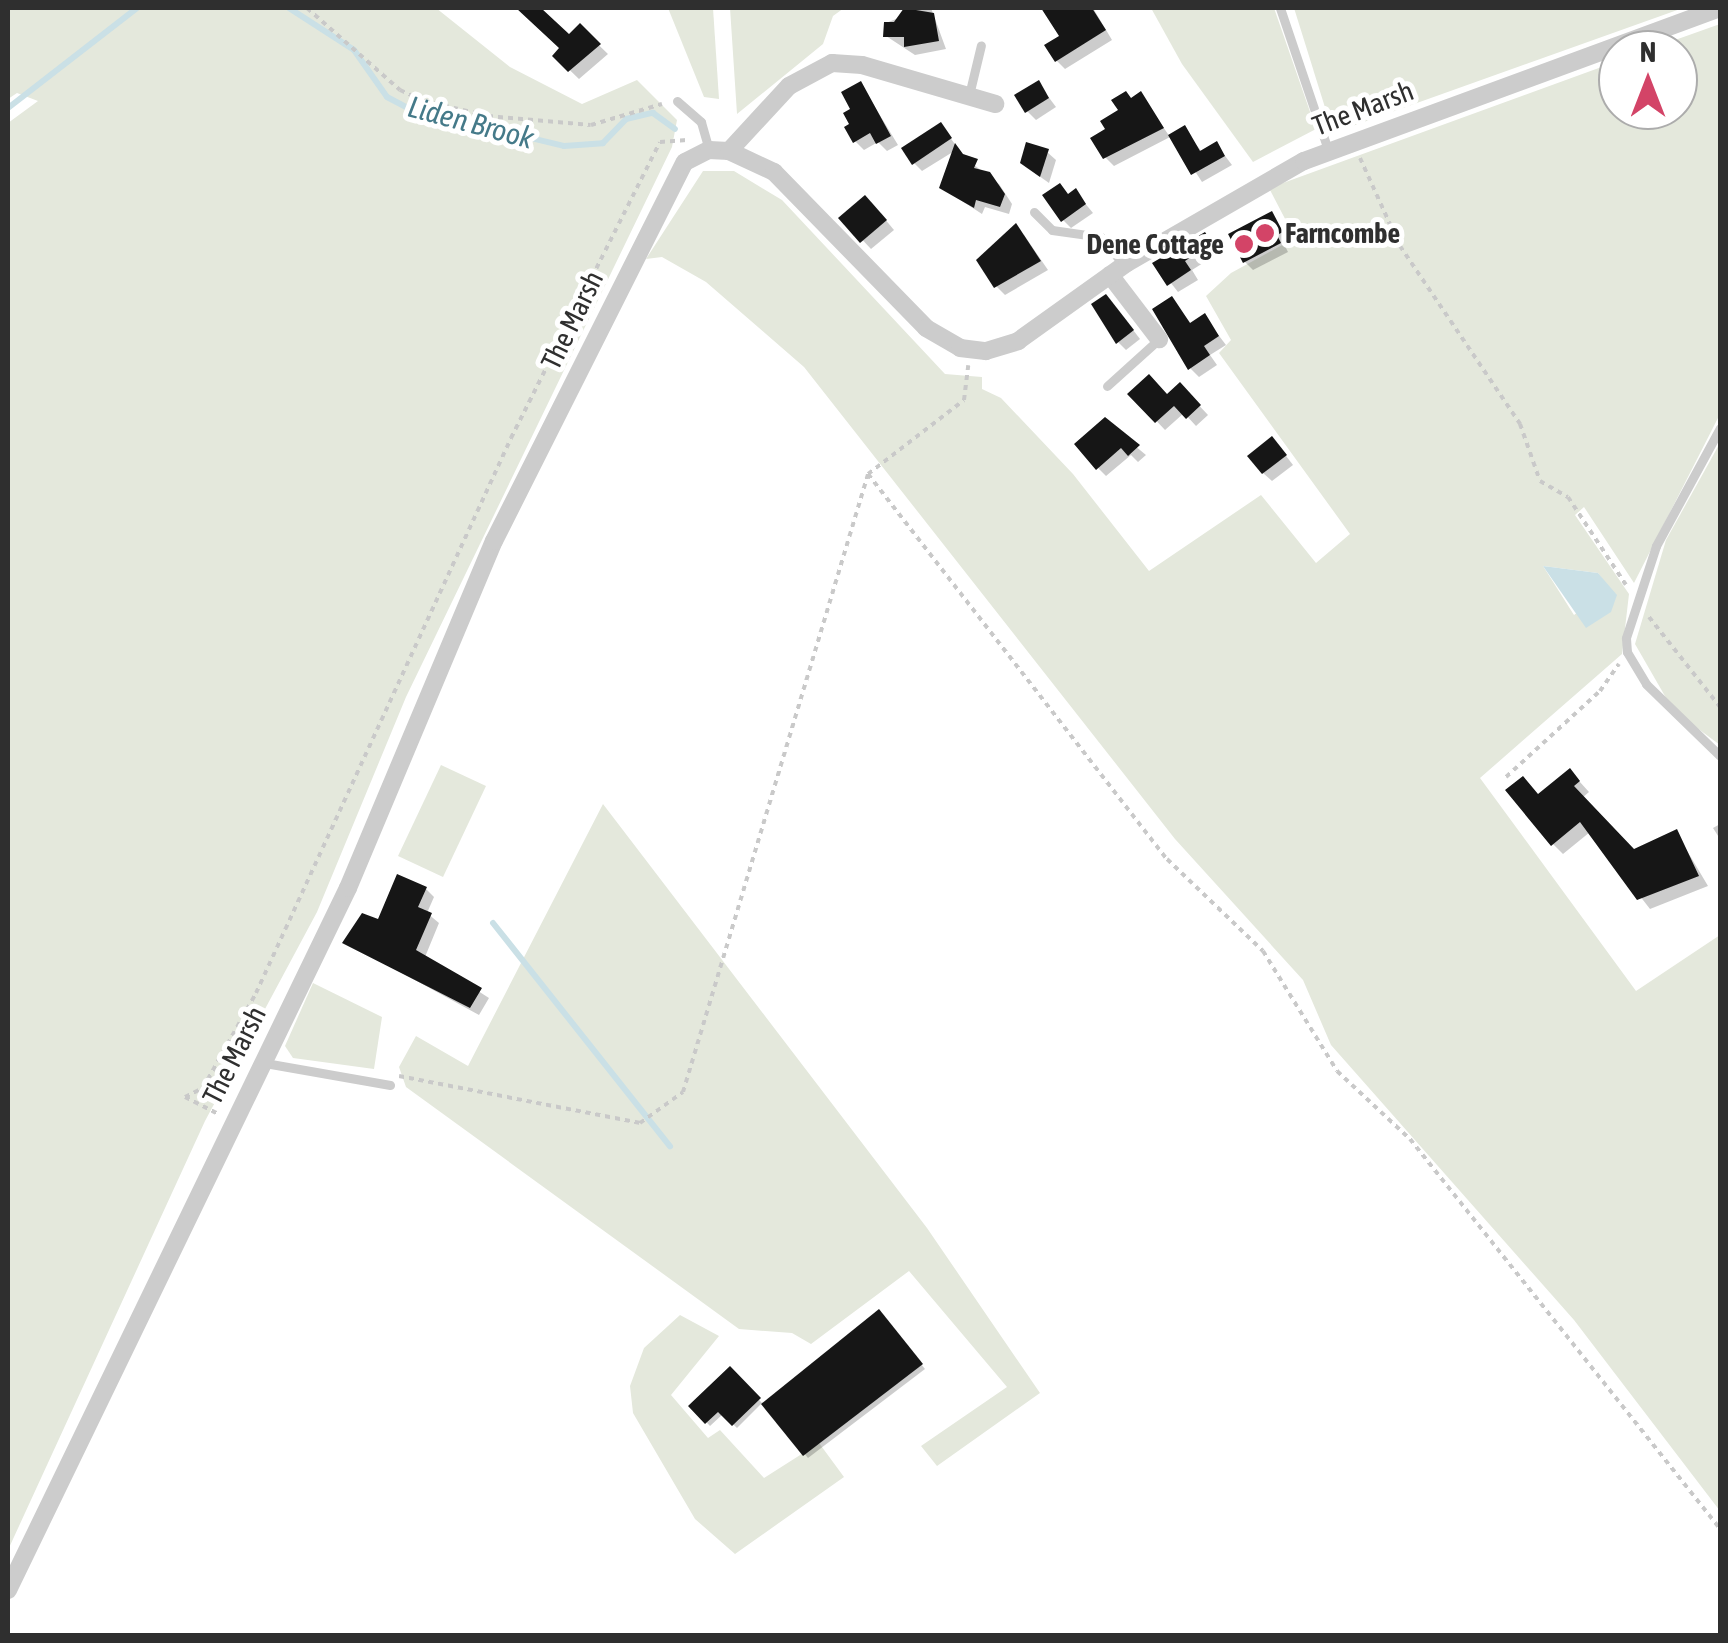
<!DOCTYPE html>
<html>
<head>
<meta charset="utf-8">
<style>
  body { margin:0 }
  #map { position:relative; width:1728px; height:1643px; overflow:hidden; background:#fff; font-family:"Asap Condensed",sans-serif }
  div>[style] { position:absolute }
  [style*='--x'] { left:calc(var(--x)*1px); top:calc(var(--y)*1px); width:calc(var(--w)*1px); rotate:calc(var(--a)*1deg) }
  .green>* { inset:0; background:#e4e8dc }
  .water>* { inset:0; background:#cae0e6 }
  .shadow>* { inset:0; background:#0003 }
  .stream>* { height:6px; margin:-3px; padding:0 3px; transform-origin:3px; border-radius:3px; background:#cae0e6 }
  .building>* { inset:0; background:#161616 }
  .path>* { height:4px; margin-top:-2px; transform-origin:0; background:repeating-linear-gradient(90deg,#c9c9c9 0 5px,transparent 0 10px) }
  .service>* { height:9px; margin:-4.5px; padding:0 4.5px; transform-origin:4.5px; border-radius:4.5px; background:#ccc }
  .minor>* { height:18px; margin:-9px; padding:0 9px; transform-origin:9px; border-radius:9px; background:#ccc }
  .dots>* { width:28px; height:28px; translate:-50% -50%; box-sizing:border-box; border:5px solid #fff; border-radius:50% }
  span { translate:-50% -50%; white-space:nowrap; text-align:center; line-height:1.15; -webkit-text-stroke:10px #fff; paint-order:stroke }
  .street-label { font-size:28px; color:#2f2f2f }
  .poi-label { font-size:28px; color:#2f2f2f; font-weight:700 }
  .left { translate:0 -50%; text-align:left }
  .right { translate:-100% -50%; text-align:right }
  .water-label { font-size:30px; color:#457a89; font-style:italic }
  .frame { position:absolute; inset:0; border:10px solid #2f2f2f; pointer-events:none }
  .north { position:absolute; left:1598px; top:30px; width:100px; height:100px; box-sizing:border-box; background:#fff; border:2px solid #acacac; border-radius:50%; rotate:0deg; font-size:28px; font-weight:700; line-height:40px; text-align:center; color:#2f2f2f }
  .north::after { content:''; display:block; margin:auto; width:35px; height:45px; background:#d34467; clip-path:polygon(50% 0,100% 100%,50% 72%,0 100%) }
</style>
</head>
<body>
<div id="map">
  <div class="green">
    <i style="clip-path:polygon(8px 8px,436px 8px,510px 67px,582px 104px,637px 80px,677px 120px,672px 147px,406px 697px,317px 912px,205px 1121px,8px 1550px,8px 123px,38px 101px,17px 93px,8px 99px)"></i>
    <i style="clip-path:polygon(668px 8px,713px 8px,719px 99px,704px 97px)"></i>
    <i style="clip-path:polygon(730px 8px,844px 8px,833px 16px,823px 44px,737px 114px)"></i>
    <i style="clip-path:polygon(1151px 8px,1274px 8px,1316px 129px,1253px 162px,1182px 64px)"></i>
    <i style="clip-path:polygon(1294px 8px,1683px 8px,1333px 133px)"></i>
    <i style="clip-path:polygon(evenodd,1720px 24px,1720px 414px,1634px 583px,1584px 507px,1575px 515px,1629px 594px,1622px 654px,1480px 778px,1636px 991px,1720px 935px,1720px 1511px,1574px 1320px,1331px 1045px,1303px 980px,1175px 839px,804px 367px,706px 282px,662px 257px,646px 259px,703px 171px,734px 171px,782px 200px,945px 374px,982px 377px,982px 389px,1001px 398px,1073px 474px,1149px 571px,1261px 495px,1316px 563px,1350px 534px,1219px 353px,1231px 340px,1206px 296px,1231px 273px,1295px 238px,1269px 188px,1618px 61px,1618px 110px,1678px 110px,1678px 50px,1647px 50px,1720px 24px,1543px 566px,1598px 573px,1609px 588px,1574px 615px,1543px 566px)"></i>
    <i style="clip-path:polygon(1720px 443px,1720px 745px,1673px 710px,1635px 644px,1666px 540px)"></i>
    <i style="clip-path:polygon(441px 765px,486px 786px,443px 877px,398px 856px)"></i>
    <i style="clip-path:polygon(603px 804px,927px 1228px,1040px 1393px,937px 1466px,921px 1446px,1007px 1387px,909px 1271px,811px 1344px,792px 1333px,739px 1329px,406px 1087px,399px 1067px,416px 1036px,468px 1066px)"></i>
    <i style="clip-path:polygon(313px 983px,382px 1017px,374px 1069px,293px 1058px,285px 1046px)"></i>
    <i style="clip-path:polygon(680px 1315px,719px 1336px,671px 1395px,708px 1438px,720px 1430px,764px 1478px,819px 1443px,844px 1477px,735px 1554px,695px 1519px,633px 1413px,630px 1386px,644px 1348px)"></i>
  </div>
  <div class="water">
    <i style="clip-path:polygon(1543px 566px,1598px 573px,1617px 595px,1611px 612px,1586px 628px)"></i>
  </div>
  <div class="shadow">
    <i style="clip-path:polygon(537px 8px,569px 38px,580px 27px,608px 54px,579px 79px,555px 56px,562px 49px,521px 9px)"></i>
    <i style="clip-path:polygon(906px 8px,931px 8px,946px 49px,915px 55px,886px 36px,886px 23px,906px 15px)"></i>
    <i style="clip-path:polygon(1044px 8px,1093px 8px,1112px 40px,1065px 69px,1057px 61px,1062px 37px)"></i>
    <i style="clip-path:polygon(1038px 83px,1056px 107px,1036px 120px,1027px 111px)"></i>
    <i style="clip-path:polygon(861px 84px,898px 145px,887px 151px,878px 142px,864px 150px,855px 141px)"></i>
    <i style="clip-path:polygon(1141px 95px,1170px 137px,1184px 129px,1202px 152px,1216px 144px,1232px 165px,1202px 182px,1172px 136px,1114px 166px,1105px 157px,1108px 129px)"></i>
    <i style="clip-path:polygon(941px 125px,965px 158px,999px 184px,1012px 204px,1009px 214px,985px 207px,982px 214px,942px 188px,956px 150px,922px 171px,914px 163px)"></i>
    <i style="clip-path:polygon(1047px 152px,1056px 160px,1049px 183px,1032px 171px)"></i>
    <i style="clip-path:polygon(1075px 191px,1093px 213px,1071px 228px,1063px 220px)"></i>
    <i style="clip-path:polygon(874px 206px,894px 230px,871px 249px,842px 218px)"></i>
    <i style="clip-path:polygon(1271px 214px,1290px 241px,1284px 244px,1288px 252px,1253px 270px,1245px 262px)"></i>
    <i style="clip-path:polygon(1024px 235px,1048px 270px,1005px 295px,996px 286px)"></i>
    <i style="clip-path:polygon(1205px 235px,1219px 253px,1192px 270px,1198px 280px,1178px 292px,1156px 264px)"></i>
    <i style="clip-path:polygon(1172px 299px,1192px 325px,1204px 316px,1226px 345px,1210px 355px,1217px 365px,1199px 377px,1190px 368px)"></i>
    <i style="clip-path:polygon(1114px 305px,1140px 339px,1126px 350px,1118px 342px)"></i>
    <i style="clip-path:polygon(1180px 385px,1208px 415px,1196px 426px,1184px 413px,1165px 430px,1131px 394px,1168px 397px)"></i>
    <i style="clip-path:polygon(1105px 421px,1146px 455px,1138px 462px,1131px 455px,1106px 476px,1098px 468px)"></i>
    <i style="clip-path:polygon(1280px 448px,1293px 465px,1272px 481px,1263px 473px)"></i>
    <i style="clip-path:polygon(1570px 771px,1589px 792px,1582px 798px,1634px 852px,1676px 832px,1708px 886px,1650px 909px,1590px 832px,1563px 854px,1553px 844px,1538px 796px)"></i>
    <i style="clip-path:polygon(1720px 824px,1720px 839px,1713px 828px)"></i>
    <i style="clip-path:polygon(426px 889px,434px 897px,427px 913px,439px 923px,425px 957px,489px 998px,479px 1015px,345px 942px)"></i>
    <i style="clip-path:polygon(879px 1312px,925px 1369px,808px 1458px,764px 1404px)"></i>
    <i style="clip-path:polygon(730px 1369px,762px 1403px,737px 1428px,723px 1414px,710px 1426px,691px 1406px)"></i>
  </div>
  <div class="stream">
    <i style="--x:289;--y:8;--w:77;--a:32.9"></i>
    <i style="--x:354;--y:50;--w:57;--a:54.9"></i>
    <i style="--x:387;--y:97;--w:26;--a:28"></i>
    <i style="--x:410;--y:109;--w:158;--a:13.5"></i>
    <i style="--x:564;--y:146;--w:39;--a:-4"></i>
    <i style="--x:603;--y:143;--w:33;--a:-46"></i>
    <i style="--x:626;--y:119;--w:28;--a:-13"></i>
    <i style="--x:653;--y:113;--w:27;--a:36"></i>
    <i style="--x:8;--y:108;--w:163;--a:-37.8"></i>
    <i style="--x:493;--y:923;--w:285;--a:51.6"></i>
  </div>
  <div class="building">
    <i style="clip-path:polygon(516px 8px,541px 8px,569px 34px,580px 23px,601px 44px,568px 72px,552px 56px,559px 48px)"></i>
    <i style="clip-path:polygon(904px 8px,934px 13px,939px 41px,904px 47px,904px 37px,883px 37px,884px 22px,894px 22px)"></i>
    <i style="clip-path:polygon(1041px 8px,1092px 8px,1106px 30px,1055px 62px,1044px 45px,1059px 36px)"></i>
    <i style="clip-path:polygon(1039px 80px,1049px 98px,1025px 113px,1014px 95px)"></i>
    <i style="clip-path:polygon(861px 81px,891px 136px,876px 144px,870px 133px,853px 143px,844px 127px,849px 124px,843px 113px,850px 109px,841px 92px)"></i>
    <i style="clip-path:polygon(1126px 91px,1131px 98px,1141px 91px,1164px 128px,1103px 159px,1090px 138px,1105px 129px,1100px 121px,1118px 110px,1111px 100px)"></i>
    <i style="clip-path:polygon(941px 122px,952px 138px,912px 165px,901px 148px)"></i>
    <i style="clip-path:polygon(1185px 125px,1200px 151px,1217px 141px,1225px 156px,1191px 175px,1168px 135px)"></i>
    <i style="clip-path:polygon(1026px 142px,1049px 149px,1040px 177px,1020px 163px)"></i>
    <i style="clip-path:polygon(955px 143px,963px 154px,978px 159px,974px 168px,990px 172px,1005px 194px,1000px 207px,976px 200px,974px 208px,939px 188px)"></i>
    <i style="clip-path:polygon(1060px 183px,1068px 194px,1076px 188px,1086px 204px,1061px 222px,1042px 195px)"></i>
    <i style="clip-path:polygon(865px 195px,887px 220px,860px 243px,838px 218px)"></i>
    <i style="clip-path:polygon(1272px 211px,1283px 232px,1277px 235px,1281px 243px,1243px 263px,1228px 234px)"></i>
    <i style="clip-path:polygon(1016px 223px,1041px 261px,994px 288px,976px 260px)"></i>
    <i style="clip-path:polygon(1205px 232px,1212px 243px,1185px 261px,1191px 270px,1167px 286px,1152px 263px)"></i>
    <i style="clip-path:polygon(1106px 294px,1134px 330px,1116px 344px,1091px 304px)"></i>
    <i style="clip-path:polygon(1172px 296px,1190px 323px,1205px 313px,1219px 336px,1204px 346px,1210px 355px,1188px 370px,1152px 309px)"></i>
    <i style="clip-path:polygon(1149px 374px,1167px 394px,1180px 382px,1201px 405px,1186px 419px,1174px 406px,1155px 423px,1127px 394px)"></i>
    <i style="clip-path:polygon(1105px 417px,1140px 445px,1128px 456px,1121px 448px,1096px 470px,1074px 444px)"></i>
    <i style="clip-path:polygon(1272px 436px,1287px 455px,1262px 474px,1247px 456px)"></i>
    <i style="clip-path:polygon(1570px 768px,1580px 781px,1574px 786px,1634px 849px,1677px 829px,1699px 876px,1637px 900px,1580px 822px,1551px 846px,1505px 790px,1523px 776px,1538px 794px)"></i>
    <i style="clip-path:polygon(397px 874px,427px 887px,418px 907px,432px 913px,416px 950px,482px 988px,470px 1008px,342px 943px,362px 913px,378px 919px)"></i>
    <i style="clip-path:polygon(879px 1309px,923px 1364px,803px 1456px,761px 1404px)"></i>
    <i style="clip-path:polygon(730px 1366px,761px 1398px,732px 1426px,718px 1412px,705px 1424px,688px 1406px)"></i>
  </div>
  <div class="path">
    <i style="--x:307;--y:8;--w:124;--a:41.4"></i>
    <i style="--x:400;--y:90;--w:26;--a:25"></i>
    <i style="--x:424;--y:101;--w:66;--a:13.2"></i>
    <i style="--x:488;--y:116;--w:103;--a:5"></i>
    <i style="--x:591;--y:125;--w:74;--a:-16.5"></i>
    <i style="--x:1360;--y:158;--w:97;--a:65.6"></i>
    <i style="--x:1400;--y:246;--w:215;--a:56"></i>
    <i style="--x:1520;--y:424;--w:60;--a:70.7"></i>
    <i style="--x:1540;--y:481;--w:32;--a:30"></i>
    <i style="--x:1568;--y:497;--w:105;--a:56.6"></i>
    <i style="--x:868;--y:474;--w:487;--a:52.2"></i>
    <i style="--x:1167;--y:859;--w:133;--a:43.8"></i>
    <i style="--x:1263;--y:951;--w:141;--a:58.3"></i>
    <i style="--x:1337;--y:1071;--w:100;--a:43"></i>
    <i style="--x:1410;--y:1139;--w:498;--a:51.5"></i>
    <i style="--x:1649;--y:617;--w:115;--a:51.7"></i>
    <i style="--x:1506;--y:777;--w:127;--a:-42.5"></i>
    <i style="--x:1600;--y:691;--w:33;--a:-55"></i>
    <i style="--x:399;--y:1076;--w:246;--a:11"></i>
    <i style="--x:640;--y:1123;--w:53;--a:-35.8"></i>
    <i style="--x:683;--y:1092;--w:645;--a:-73.33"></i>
    <i style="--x:868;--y:474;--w:121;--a:-37.6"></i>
    <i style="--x:964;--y:400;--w:35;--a:-83"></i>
    <i style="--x:185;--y:1097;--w:20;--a:-27"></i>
    <i style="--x:203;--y:1088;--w:109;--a:-60.8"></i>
    <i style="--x:256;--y:993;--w:611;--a:-65.32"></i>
    <i style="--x:511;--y:438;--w:331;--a:-63.3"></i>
    <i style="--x:660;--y:142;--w:27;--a:-4"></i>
    <i style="--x:185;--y:1097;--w:36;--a:27"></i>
  </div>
  <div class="service">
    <i style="--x:1280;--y:8;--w:150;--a:71.3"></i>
    <i style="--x:969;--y:95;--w:51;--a:-76.5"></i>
    <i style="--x:677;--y:101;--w:32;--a:41"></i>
    <i style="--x:701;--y:122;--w:29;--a:74"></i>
    <i style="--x:1034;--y:212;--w:25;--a:45"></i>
    <i style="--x:1052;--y:230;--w:49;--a:8.1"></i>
    <i style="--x:1101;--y:237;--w:36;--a:51"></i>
    <i style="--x:1107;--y:386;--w:70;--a:-42.1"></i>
    <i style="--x:1720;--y:428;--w:134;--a:118.5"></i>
    <i style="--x:1656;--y:546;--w:97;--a:108.1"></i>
    <i style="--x:1626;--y:638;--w:14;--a:86"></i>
    <i style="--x:1627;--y:652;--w:37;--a:59"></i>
    <i style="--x:1646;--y:684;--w:103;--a:44.2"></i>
    <i style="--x:265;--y:1063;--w:127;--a:10"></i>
  </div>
  <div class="minor">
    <i style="--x:729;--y:151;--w:88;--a:-47.3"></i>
    <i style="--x:789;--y:86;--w:49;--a:-28.1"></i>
    <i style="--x:832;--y:63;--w:30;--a:4"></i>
    <i style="--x:862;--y:65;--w:139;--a:16.3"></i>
    <i style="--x:1110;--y:275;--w:81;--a:52.6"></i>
    <i style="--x:8;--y:1590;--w:780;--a:-64.16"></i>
    <i style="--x:348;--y:888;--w:376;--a:-67.2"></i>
    <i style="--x:494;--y:541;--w:424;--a:-63.3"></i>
    <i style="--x:685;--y:162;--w:27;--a:-27"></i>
    <i style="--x:709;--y:150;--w:20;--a:3"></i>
    <i style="--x:729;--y:151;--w:50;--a:25"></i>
    <i style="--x:774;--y:172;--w:218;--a:45.7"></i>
    <i style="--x:926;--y:328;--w:39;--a:30"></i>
    <i style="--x:960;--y:348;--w:26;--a:7"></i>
    <i style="--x:986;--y:351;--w:34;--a:-17"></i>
    <i style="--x:1018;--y:341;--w:134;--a:-35.6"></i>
    <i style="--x:1127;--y:263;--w:204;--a:-30"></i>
    <i style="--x:1304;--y:161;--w:443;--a:-20.2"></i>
  </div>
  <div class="dots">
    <i style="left:1265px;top:233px;background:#d34467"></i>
    <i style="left:1244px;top:244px;background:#d34467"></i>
  </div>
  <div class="street-label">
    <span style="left:1363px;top:108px;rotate:-21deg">The Marsh</span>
    <span style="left:572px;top:320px;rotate:-64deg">The Marsh</span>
    <span style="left:234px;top:1055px;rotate:-63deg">The Marsh</span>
  </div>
  <div class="poi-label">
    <span class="left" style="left:1285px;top:233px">Farncombe</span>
    <span class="right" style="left:1224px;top:244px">Dene Cottage</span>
  </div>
  <div class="water-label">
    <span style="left:471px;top:122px;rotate:15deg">Liden Brook</span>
  </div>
  <div class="frame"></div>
  <div class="north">N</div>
</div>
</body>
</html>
